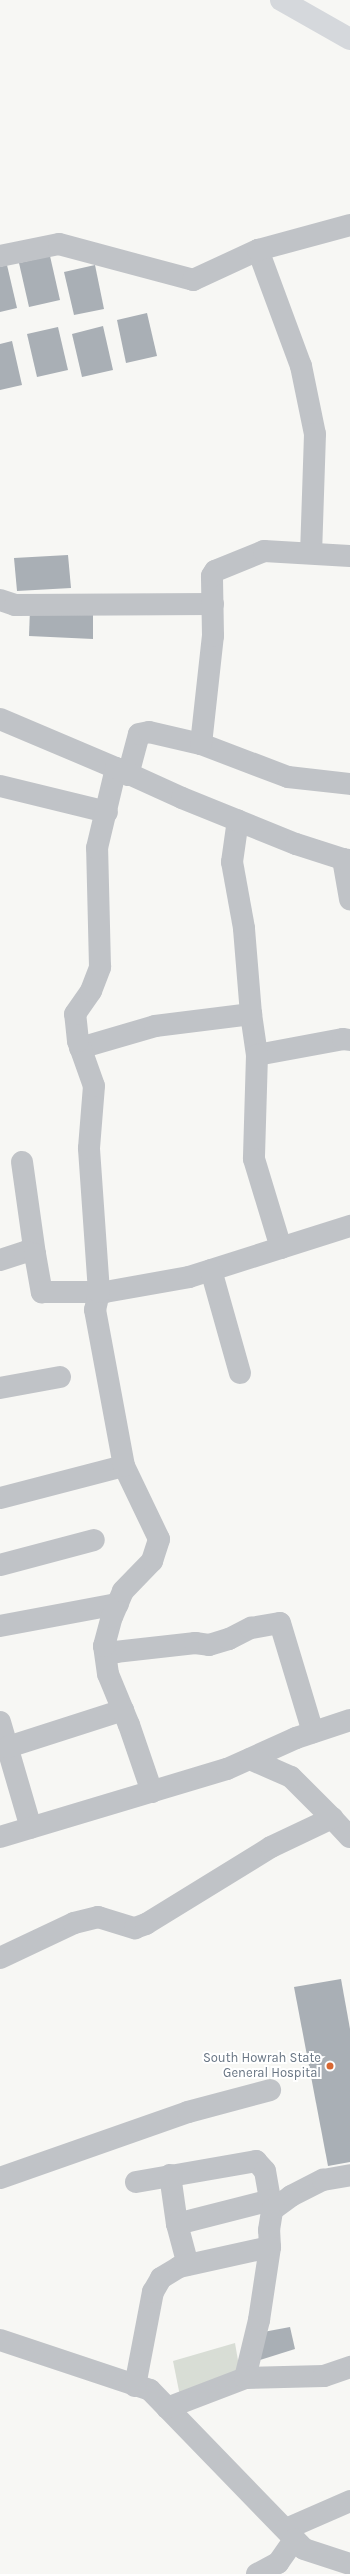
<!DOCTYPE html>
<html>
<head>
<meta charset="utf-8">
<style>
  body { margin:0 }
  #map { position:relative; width:350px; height:2574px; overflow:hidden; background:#f7f7f4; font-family:Karla,sans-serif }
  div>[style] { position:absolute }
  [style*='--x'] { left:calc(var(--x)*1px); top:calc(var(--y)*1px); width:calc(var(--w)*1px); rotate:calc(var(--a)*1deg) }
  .green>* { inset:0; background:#d8ddd5 }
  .building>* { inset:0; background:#a9afb5 }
  .minor>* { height:22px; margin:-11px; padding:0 11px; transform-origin:11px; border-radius:11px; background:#c0c3c7 }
  .major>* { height:22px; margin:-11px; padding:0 11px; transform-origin:11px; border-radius:11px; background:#d5d8dc }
  .dots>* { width:11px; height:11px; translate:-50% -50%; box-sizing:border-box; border:2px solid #fff; border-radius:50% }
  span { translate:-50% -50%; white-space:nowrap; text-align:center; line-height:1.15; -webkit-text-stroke:4px #fff; paint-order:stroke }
  .poi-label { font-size:13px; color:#687583 }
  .right { translate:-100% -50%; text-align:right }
</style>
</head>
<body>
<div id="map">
  <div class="green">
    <i style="clip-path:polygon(235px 2343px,241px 2378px,182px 2406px,173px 2361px)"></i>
  </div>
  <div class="building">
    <i style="clip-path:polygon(50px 256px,60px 300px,29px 307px,19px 263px)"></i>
    <i style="clip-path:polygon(7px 265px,17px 308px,0 312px,0 267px)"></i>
    <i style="clip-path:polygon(95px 265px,104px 309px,74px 315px,64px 272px)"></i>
    <i style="clip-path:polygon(147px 313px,157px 356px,126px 363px,117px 320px)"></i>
    <i style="clip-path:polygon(103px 326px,113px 370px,82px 377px,72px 334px)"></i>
    <i style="clip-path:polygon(58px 327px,68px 370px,37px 377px,27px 334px)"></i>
    <i style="clip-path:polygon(12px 341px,22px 385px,0 390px,0 344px)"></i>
    <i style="clip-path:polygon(68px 555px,71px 588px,17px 591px,14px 558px)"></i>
    <i style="clip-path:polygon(30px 609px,93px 612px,93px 639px,29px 636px)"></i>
    <i style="clip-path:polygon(341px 1979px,350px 2029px,350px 2162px,328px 2166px,294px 1987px)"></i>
    <i style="clip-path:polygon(290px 2327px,295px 2349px,260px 2360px,258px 2333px)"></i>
  </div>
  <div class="minor">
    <i style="--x:258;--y:250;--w:124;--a:69.7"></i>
    <i style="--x:301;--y:366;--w:69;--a:78.4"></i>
    <i style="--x:315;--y:434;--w:119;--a:91.9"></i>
    <i style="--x:0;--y:256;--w:60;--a:-11.5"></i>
    <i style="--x:59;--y:244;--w:139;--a:15"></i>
    <i style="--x:193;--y:280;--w:72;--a:-24.8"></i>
    <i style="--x:258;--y:250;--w:95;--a:-15.2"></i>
    <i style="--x:0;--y:600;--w:16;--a:18"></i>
    <i style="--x:15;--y:605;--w:198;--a:-0.3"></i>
    <i style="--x:0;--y:719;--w:126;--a:22.9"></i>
    <i style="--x:201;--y:744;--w:93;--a:20.8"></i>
    <i style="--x:288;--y:777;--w:62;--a:6.4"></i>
    <i style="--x:128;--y:775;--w:42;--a:-75"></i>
    <i style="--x:139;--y:734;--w:10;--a:-11"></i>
    <i style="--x:149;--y:732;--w:53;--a:13"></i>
    <i style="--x:201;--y:744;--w:109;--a:-83.7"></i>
    <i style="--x:213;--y:636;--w:60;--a:-91"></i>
    <i style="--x:212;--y:576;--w:6;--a:-59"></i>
    <i style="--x:215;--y:571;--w:53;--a:-22.2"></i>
    <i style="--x:264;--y:551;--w:86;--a:3.3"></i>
    <i style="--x:0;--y:786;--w:110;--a:13.7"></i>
    <i style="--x:350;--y:860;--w:7;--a:-172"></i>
    <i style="--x:343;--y:859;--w:41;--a:80.1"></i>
    <i style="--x:251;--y:1014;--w:41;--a:81.7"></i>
    <i style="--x:257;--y:1055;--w:87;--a:-10.5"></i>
    <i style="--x:343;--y:1039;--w:7;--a:8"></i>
    <i style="--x:80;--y:1048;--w:78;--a:-16.3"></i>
    <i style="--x:155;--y:1026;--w:97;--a:-7.1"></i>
    <i style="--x:251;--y:1014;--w:86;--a:-94.7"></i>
    <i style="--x:244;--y:928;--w:67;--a:-100.3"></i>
    <i style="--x:232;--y:862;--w:42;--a:-81.9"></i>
    <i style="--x:257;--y:1055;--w:104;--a:91.7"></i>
    <i style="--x:254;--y:1159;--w:93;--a:73.1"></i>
    <i style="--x:22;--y:1162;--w:93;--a:82"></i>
    <i style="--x:0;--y:1260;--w:26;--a:-18"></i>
    <i style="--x:25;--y:1252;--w:10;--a:11"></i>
    <i style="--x:35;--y:1254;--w:39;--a:80"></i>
    <i style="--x:42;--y:1292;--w:63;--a:0"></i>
    <i style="--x:105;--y:1292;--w:85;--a:-10.1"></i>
    <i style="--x:189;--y:1277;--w:169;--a:-17.6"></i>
    <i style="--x:211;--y:1270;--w:107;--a:74.3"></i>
    <i style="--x:0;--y:1388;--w:61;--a:-10.4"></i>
    <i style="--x:0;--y:1498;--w:128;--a:-14.5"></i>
    <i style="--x:0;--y:1565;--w:97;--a:-14.9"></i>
    <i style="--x:0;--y:1626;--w:120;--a:-10.6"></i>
    <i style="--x:104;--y:1646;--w:13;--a:29"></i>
    <i style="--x:115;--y:1652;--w:81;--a:-6.4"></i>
    <i style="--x:195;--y:1643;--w:14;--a:8"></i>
    <i style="--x:209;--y:1645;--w:21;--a:-17"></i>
    <i style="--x:229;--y:1639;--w:25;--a:-27"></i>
    <i style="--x:251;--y:1628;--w:29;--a:-10"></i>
    <i style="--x:280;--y:1623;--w:114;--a:73.2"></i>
    <i style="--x:0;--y:1722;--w:110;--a:73.7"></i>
    <i style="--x:8;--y:1747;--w:121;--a:-17.8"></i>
    <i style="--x:152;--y:1792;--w:71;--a:-108.9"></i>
    <i style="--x:129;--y:1725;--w:55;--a:-112.4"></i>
    <i style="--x:108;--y:1674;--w:28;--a:-98"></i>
    <i style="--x:104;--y:1646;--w:30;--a:-75"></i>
    <i style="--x:112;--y:1617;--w:28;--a:-67"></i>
    <i style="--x:123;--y:1591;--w:42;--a:-46"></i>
    <i style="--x:152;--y:1561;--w:23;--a:-72"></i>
    <i style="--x:159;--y:1539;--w:81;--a:-115.6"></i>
    <i style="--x:124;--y:1466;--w:159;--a:-100.5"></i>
    <i style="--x:95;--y:1310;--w:18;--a:-77"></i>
    <i style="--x:99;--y:1292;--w:144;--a:-94"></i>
    <i style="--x:89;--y:1148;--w:62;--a:-85.4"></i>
    <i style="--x:94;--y:1086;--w:48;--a:-109.6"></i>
    <i style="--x:78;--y:1041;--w:27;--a:-96"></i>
    <i style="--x:75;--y:1014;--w:28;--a:-55"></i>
    <i style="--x:91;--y:991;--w:26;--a:-69"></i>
    <i style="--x:100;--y:967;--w:119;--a:-91.4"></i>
    <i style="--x:97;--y:848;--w:82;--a:-76.6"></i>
    <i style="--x:116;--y:768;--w:72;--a:24.4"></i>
    <i style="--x:182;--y:798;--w:123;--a:22"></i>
    <i style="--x:296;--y:844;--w:49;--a:17.7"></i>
    <i style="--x:332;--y:1818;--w:26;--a:47"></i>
    <i style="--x:0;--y:1837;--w:237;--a:-16.7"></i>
    <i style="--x:227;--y:1769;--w:76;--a:-24.2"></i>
    <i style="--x:296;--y:1738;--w:57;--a:-18.4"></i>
    <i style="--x:0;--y:1958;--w:82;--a:-25.3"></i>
    <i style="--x:74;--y:1923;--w:25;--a:-14"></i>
    <i style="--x:98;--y:1917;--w:39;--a:17"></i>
    <i style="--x:135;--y:1928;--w:12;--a:-20"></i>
    <i style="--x:146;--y:1924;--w:147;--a:-31.6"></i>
    <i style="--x:271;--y:1847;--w:68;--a:-25.4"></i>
    <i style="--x:332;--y:1818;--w:58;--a:-135"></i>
    <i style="--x:291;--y:1777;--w:45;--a:-156.3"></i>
    <i style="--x:170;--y:2175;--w:49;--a:81.9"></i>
    <i style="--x:177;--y:2224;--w:42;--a:75"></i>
    <i style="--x:0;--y:2178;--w:199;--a:-19.3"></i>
    <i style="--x:188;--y:2112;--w:85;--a:-15"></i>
    <i style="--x:136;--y:2182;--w:122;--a:-9.9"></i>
    <i style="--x:256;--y:2161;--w:13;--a:48"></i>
    <i style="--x:265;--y:2171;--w:40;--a:80"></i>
    <i style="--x:177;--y:2224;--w:97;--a:-14.3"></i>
    <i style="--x:0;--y:2340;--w:158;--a:18.4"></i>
    <i style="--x:150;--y:2390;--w:221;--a:45.9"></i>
    <i style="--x:304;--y:2549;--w:48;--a:18.1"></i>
    <i style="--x:245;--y:2378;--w:60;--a:-76.4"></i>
    <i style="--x:259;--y:2320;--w:74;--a:-81.4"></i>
    <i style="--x:270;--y:2247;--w:17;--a:-93"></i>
    <i style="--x:269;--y:2230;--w:20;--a:-81"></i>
    <i style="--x:272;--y:2210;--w:24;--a:-36"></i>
    <i style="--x:291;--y:2196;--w:36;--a:-27"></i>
    <i style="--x:323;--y:2180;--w:27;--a:-10"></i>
    <i style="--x:135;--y:2386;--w:96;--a:-79.2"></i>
    <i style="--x:153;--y:2292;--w:16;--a:-60"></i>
    <i style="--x:161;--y:2278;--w:21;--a:-31"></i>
    <i style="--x:179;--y:2267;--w:93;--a:-12.4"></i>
    <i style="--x:167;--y:2408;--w:84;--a:-21"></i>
    <i style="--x:245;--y:2378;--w:79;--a:-1.5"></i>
    <i style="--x:324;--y:2376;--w:28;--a:-19"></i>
    <i style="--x:286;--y:2529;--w:70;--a:-23.6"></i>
    <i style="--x:257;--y:2574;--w:24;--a:-28"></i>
    <i style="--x:278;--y:2563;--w:29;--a:-55"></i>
  </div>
  <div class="major">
    <i style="--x:281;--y:0;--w:79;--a:29.5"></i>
  </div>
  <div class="dots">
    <i style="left:330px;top:2066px;background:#d86833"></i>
  </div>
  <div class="poi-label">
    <span class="right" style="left:321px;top:2066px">South Howrah State<br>General Hospital</span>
  </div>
</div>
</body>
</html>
